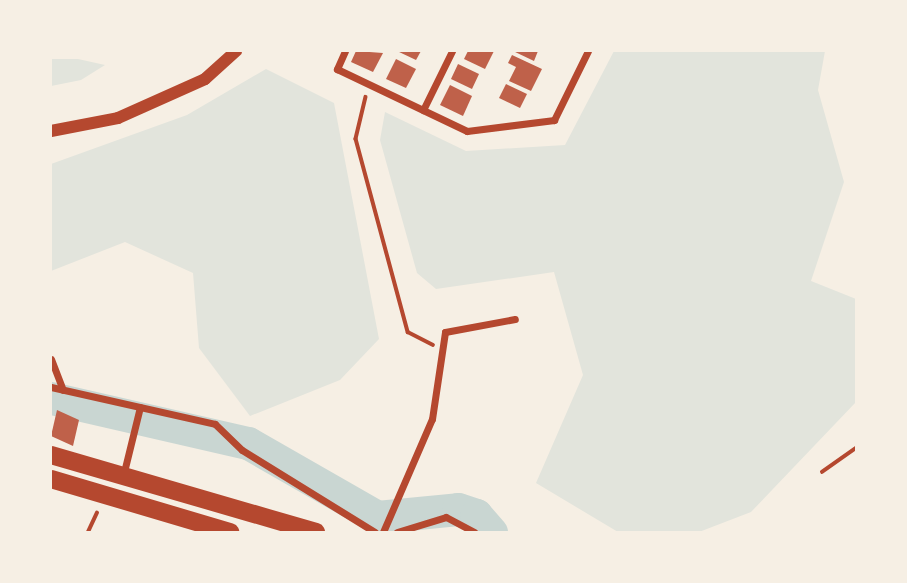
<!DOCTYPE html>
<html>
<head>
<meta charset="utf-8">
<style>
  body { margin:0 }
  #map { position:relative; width:907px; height:583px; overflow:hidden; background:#f6efe4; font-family:Inter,sans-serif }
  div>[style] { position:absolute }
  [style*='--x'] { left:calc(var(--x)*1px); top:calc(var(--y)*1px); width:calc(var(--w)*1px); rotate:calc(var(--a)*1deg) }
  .green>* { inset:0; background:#e2e4dc }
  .river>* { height:33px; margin:-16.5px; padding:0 16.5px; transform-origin:16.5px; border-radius:16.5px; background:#c9d6d2 }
  .building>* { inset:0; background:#bf614a }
  .path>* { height:3.5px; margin:-1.75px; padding:0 1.75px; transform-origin:1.75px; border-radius:1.75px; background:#b5482f }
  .minor>* { height:7px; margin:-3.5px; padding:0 3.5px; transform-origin:3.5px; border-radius:3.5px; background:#b5482f }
  .tertiary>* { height:12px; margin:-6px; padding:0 6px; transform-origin:6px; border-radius:6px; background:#b5482f }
  .primary>* { height:18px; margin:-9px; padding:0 9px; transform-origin:9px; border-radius:9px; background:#b5482f }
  span { translate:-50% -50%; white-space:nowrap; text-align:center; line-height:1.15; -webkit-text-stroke:5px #f6efe4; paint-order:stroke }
  .frame { position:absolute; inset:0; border:52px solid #f6efe4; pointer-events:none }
</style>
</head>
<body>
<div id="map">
  <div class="green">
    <i style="clip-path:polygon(614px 51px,825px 51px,818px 90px,844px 182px,811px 281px,856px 299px,856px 402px,751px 512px,699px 532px,618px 532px,536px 483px,583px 375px,554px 272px,436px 289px,417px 273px,380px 140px,385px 112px,466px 151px,565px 145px)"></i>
    <i style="clip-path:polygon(51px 59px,78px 59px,105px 65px,81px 80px,51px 86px)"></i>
    <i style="clip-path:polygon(266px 69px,334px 103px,379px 339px,340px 380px,250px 416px,199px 348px,193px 273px,125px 242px,51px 271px,51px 164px,187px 115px)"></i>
  </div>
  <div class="river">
    <i style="--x:51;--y:398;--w:202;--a:12.9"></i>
    <i style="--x:248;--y:443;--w:149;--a:29.8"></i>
    <i style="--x:377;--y:517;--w:81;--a:-5.6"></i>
    <i style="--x:458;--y:509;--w:19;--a:18"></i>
    <i style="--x:476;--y:515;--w:23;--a:49"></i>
  </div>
  <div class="building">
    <i style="clip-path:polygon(356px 51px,383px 53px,373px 72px,351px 62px)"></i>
    <i style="clip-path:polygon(397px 51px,421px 51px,416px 60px)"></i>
    <i style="clip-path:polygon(468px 51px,494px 51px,485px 69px,464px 59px)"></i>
    <i style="clip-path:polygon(513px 51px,538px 51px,534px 61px)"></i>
    <i style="clip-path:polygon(512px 55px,542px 69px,531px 91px,509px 81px,516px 67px,508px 63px)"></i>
    <i style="clip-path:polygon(396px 59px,416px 69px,406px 88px,386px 79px)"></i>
    <i style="clip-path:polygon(458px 64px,479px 74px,472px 89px,451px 79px)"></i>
    <i style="clip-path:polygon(506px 84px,527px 94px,520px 108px,499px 98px)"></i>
    <i style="clip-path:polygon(450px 85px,472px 96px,463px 116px,440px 105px)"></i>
    <i style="clip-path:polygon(57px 410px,79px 420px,73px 446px,51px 436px)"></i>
  </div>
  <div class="path">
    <i style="--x:366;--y:97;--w:43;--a:103.4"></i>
    <i style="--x:356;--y:139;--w:200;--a:74.9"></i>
    <i style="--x:408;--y:332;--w:28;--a:27"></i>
    <i style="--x:822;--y:472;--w:42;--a:-35.2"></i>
    <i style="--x:88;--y:532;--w:21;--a:-65"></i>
  </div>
  <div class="minor">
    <i style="--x:345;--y:51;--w:20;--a:114"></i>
    <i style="--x:337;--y:69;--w:144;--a:25.5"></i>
    <i style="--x:467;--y:131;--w:88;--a:-7.2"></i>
    <i style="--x:554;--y:120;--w:77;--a:-63.8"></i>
    <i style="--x:423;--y:110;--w:66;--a:-63.8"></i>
    <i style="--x:51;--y:359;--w:33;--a:69"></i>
    <i style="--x:51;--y:387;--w:168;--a:12.7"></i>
    <i style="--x:215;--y:424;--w:37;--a:44"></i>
    <i style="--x:242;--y:450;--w:156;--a:31.7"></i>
    <i style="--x:123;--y:476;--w:71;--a:-76.2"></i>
    <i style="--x:383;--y:532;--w:123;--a:-66.6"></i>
    <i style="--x:432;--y:419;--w:88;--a:-81.5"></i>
    <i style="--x:445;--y:332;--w:71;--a:-10.5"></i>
    <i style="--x:397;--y:532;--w:51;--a:-17"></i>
    <i style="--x:446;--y:517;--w:32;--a:28"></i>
  </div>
  <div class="tertiary">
    <i style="--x:51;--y:131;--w:68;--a:-11"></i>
    <i style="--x:118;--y:118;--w:95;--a:-24.1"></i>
    <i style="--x:205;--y:79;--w:42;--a:-42.1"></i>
  </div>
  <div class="primary">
    <i style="--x:51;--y:455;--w:276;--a:16.2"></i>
    <i style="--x:51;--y:479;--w:187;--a:16.5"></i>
  </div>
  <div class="frame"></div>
</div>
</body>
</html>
